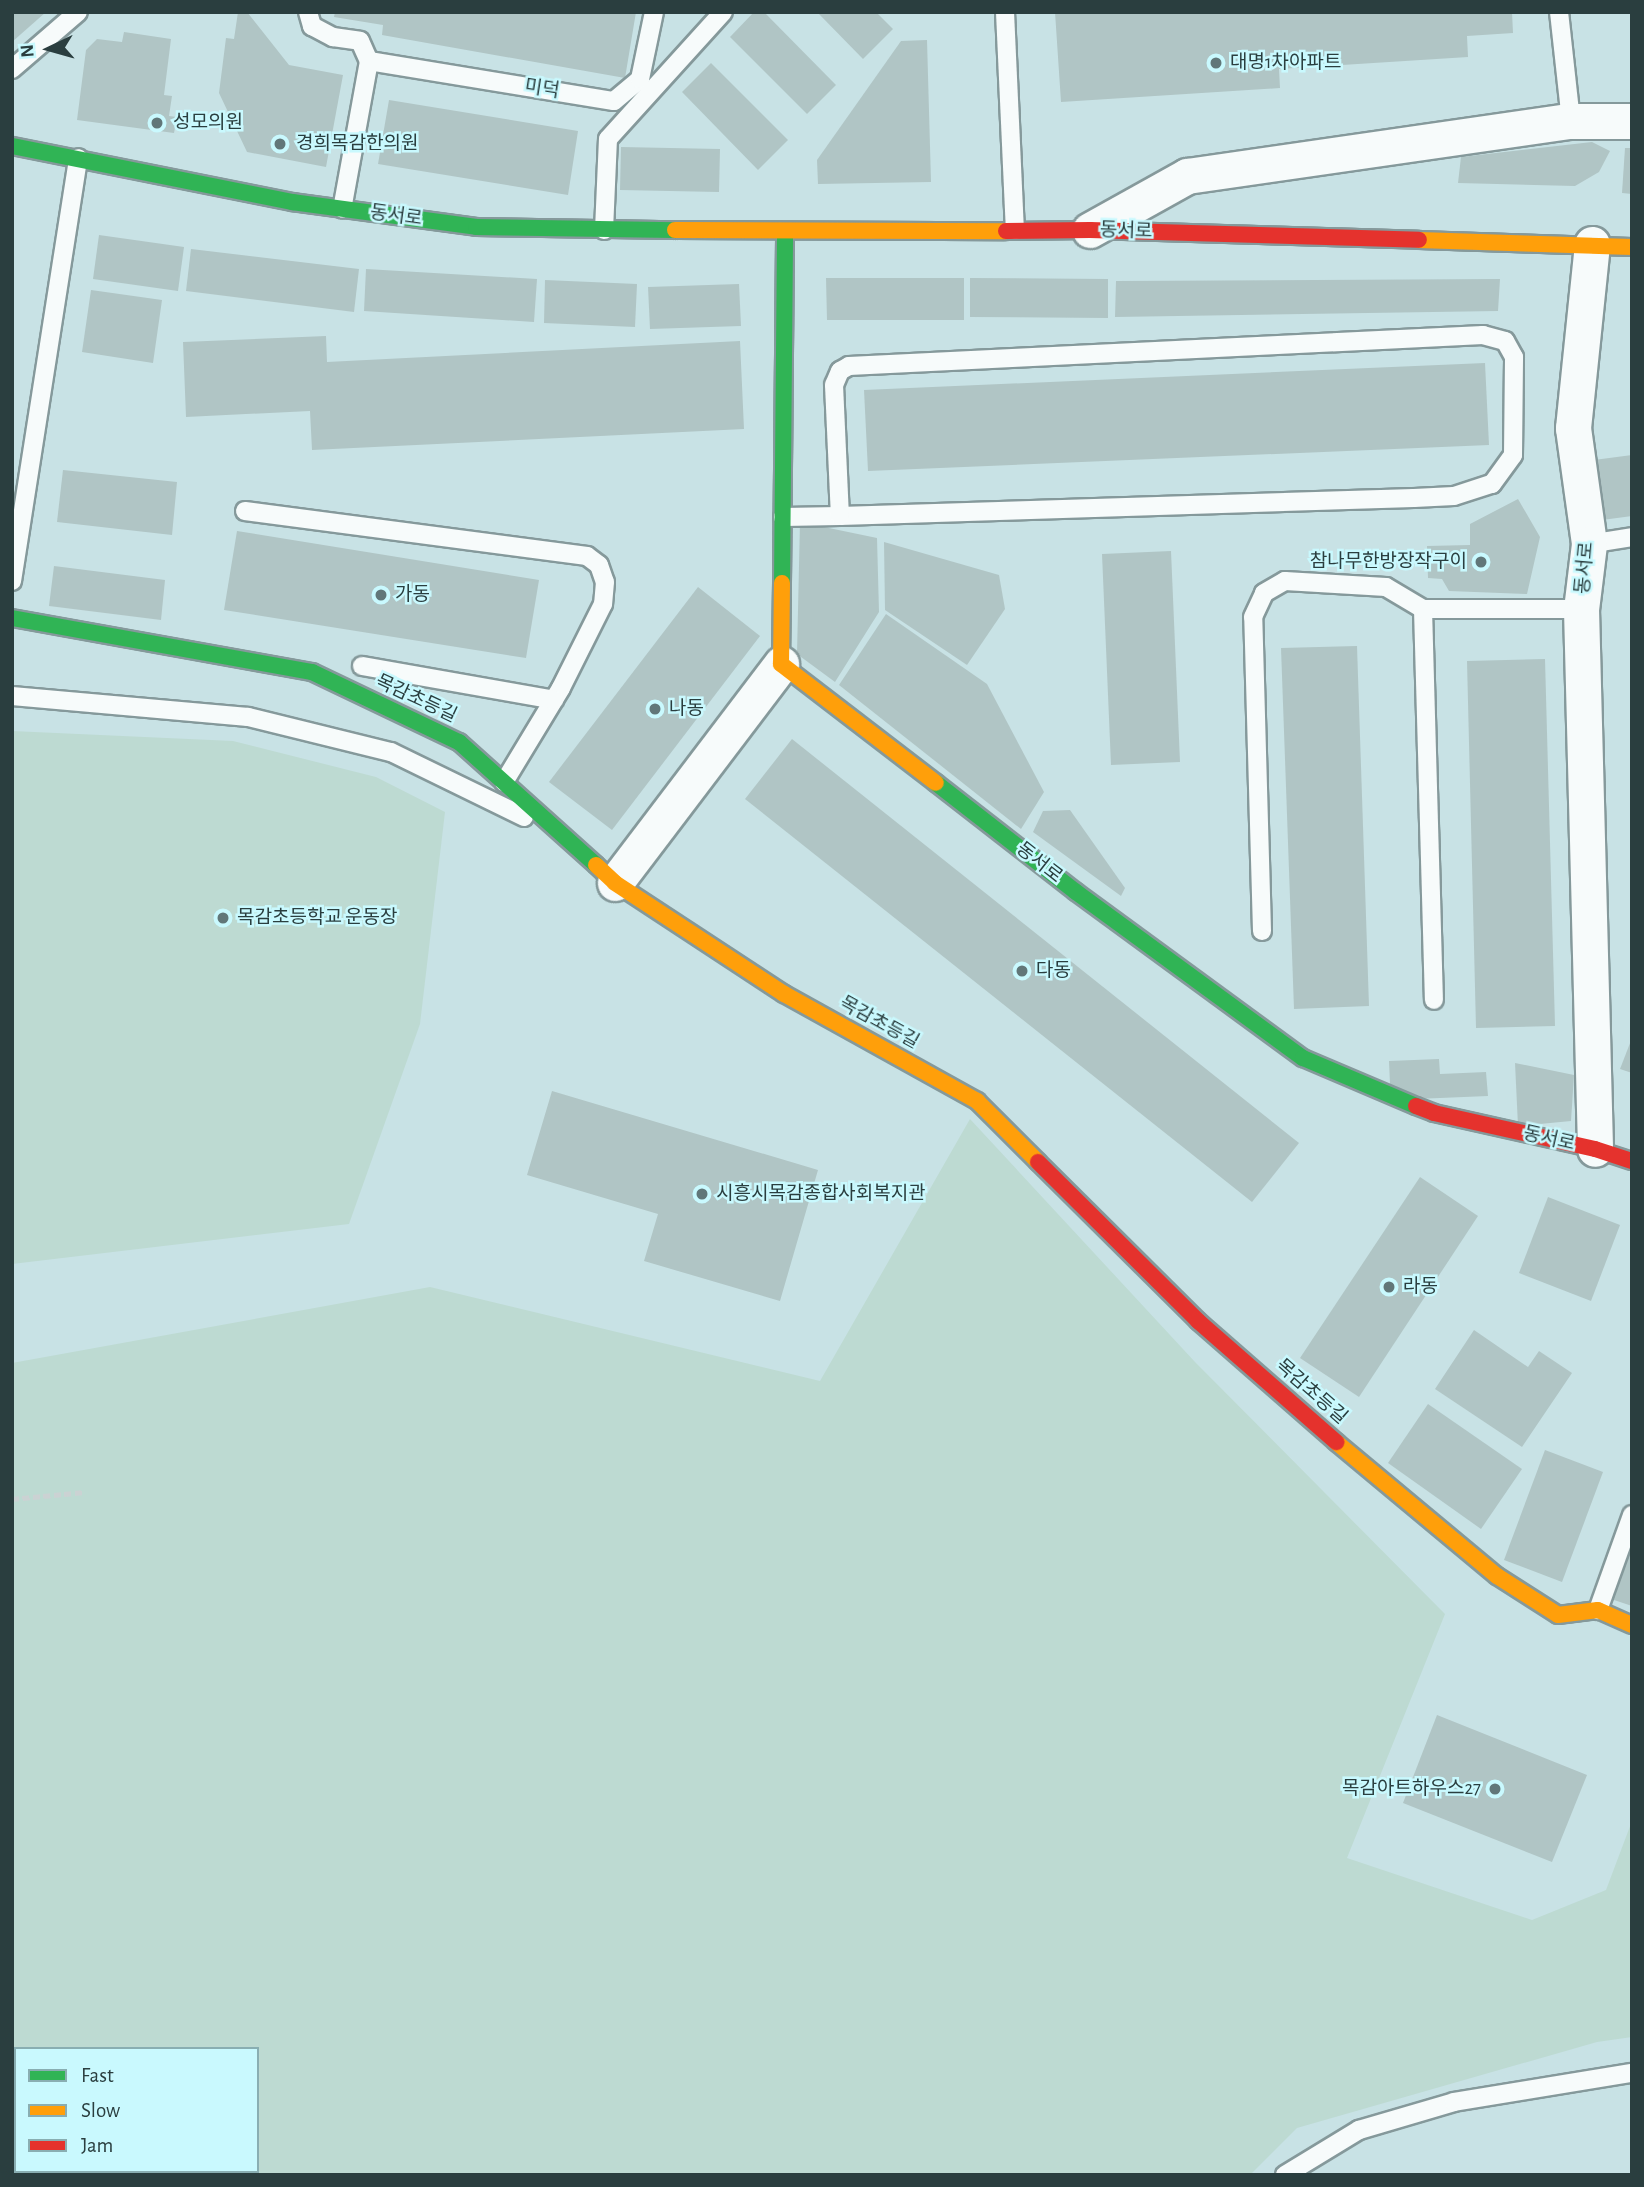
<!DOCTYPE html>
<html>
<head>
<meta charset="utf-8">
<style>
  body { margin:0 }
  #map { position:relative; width:1644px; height:2187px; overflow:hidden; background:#c8e2e5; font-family:"Alegreya Sans","Noto Sans KR",sans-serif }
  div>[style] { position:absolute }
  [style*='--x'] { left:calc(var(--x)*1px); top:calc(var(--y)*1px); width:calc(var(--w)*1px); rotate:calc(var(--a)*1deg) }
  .green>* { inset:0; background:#bddad2 }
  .building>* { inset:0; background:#b0c5c5 }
  .path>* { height:4.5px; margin-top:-2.25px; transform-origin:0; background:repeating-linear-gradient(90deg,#cbd2d3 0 7px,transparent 0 10.5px) }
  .roads { filter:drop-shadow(2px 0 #85999b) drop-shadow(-2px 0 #85999b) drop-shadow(0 2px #85999b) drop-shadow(0 -2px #85999b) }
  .lane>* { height:18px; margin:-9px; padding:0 9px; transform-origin:9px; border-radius:9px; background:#f7fbfb }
  .street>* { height:35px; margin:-17.5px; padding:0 17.5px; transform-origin:17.5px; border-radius:17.5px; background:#f7fbfb }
  .fast>* { height:16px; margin:-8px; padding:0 8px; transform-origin:8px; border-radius:8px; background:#30b455 }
  .slow>* { height:16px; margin:-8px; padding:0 8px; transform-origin:8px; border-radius:8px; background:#ff9f0a }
  .jam>* { height:16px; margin:-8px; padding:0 8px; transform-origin:8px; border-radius:8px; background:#e5322d }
  .dots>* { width:19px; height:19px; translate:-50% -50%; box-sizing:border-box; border:4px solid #c9f9fe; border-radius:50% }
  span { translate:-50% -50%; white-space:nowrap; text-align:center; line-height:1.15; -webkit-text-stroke:5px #c9f9fe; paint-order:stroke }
  .poi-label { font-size:19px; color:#2a3e3f }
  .left { translate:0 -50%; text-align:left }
  .right { translate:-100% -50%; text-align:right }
  .street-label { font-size:19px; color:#2a3e3f }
  .frame { position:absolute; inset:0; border:14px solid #2a3e3f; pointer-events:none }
  .legend { position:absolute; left:14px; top:2047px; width:245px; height:126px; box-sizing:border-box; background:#c9f9fe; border:2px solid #89aeb2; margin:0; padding:9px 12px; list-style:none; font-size:21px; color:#2a3e3f }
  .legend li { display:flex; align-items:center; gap:14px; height:35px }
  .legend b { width:35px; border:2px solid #89aeb2 }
  .north { position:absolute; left:14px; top:14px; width:70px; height:70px; -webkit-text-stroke:5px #c9f9fe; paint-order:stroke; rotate:265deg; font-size:19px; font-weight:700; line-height:28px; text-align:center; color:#2a3e3f }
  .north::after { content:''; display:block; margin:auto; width:24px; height:32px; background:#2a3e3f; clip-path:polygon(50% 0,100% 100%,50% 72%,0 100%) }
</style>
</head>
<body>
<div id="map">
  <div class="green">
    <i style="clip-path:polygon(12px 731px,233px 741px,376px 777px,445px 812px,420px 1024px,349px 1224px,12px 1264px)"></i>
    <i style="clip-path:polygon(evenodd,970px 1119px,1195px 1362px,1445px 1614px,1347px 1858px,1532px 1920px,1606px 1890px,1632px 1821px,1632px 2037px,1597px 2042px,1297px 2128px,1250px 2175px,12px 2175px,12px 1363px,430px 1287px,820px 1381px,970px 1119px,16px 2049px,257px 2049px,257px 2171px,16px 2171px,16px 2049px)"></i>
  </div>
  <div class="building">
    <i style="clip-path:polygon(12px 12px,46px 12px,12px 42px)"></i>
    <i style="clip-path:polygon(238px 12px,247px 12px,289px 65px,343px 75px,326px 167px,247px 152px,219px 93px,226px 38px,234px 39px)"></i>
    <i style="clip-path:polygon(335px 12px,636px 12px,625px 78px,382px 35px,383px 25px,334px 17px)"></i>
    <i style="clip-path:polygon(754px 12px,764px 12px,836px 85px,807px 114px,730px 37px)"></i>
    <i style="clip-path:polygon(817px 12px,876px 12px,893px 29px,863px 59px)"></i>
    <i style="clip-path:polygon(1055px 12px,1512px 12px,1513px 33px,1467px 36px,1468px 57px,1279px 69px,1280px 88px,1061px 102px)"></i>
    <i style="clip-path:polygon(124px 32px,171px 39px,164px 95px,172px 96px,169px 116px,177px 117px,174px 133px,77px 120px,86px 50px,97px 39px,122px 42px)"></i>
    <i style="clip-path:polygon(927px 40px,931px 182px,818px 184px,817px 160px,901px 41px)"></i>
    <i style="clip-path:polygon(711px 63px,788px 140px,758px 170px,682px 92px)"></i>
    <i style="clip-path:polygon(389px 100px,578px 131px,568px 195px,378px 164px)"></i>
    <i style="clip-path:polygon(1592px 142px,1610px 151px,1599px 172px,1575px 186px,1458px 183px,1461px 157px)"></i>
    <i style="clip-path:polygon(621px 147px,720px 149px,719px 192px,620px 190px)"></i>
    <i style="clip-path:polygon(1625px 148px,1632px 148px,1632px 194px,1622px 193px)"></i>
    <i style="clip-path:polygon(99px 235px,184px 247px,178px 291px,93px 279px)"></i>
    <i style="clip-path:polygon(191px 249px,359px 269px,354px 312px,186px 291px)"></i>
    <i style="clip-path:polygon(366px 269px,537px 279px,534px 322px,364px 311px)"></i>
    <i style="clip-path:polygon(826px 278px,964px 278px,964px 320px,827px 320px)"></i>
    <i style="clip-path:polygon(970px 278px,1108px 279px,1108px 318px,970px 317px)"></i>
    <i style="clip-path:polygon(1500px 279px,1498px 311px,1115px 317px,1116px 281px)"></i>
    <i style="clip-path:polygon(545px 280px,637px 284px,635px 327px,544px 323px)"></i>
    <i style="clip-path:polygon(739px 284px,741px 326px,650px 329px,648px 287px)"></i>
    <i style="clip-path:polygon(91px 290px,162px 300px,153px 363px,82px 352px)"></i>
    <i style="clip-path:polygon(326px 336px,327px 362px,740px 341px,744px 429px,312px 450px,310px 411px,186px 417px,183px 342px)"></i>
    <i style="clip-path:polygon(1485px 363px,1489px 445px,868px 471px,864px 390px)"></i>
    <i style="clip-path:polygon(1632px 455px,1632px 516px,1602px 520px,1594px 460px)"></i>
    <i style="clip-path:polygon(63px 470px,177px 482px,172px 535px,57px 522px)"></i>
    <i style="clip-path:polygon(1518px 499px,1540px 537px,1527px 594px,1449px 591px,1442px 579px,1428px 578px,1427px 546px,1470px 545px,1470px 524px)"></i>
    <i style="clip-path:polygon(800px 522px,877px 538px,879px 612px,835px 682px,797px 654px)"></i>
    <i style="clip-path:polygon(237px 531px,539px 580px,526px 658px,224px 610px)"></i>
    <i style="clip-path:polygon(884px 542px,999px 575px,1005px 609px,967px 665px,885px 610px)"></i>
    <i style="clip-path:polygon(1171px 551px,1180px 762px,1111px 765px,1102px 554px)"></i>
    <i style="clip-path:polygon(54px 566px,165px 580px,161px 620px,49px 606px)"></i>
    <i style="clip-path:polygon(698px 587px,760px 636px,612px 830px,549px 782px)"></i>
    <i style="clip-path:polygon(886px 614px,987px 684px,1044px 792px,1021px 829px,839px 685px)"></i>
    <i style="clip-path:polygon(1357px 646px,1369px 1006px,1294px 1009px,1281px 648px)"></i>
    <i style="clip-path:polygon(1545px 659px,1555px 1026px,1476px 1028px,1467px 661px)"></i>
    <i style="clip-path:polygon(792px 739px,1299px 1143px,1252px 1202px,745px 799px)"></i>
    <i style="clip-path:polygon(1070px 810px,1125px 888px,1121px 896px,1033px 832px,1043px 811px)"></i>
    <i style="clip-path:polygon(1632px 1038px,1632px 1073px,1620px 1069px)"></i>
    <i style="clip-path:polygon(1439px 1059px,1440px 1074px,1486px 1072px,1488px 1096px,1416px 1099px,1390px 1084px,1389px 1061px)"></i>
    <i style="clip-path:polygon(1515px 1063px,1574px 1075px,1571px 1121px,1518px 1126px)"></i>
    <i style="clip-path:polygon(552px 1091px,818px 1170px,780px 1301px,644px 1261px,658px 1214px,527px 1175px)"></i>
    <i style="clip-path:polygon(1420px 1177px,1478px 1216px,1359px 1397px,1300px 1358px)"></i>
    <i style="clip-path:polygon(1548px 1197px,1620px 1225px,1591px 1301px,1519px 1273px)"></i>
    <i style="clip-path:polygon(1474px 1330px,1528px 1367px,1539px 1351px,1572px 1373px,1522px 1447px,1435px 1389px)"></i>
    <i style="clip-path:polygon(1428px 1404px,1522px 1469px,1481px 1529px,1388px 1463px)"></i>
    <i style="clip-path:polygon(1545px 1450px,1603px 1472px,1562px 1582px,1504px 1560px)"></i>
    <i style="clip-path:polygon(1632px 1535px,1632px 1606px,1608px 1598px)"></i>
    <i style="clip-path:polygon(1437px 1715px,1587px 1775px,1552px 1862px,1403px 1803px)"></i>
  </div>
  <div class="path">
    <i style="--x:12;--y:1499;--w:73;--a:-5.5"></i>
  </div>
  <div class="roads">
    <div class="lane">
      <i style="--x:308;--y:12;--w:15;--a:74"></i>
      <i style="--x:312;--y:26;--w:24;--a:28"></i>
      <i style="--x:333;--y:37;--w:27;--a:8"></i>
      <i style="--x:360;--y:41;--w:22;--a:66"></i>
      <i style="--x:369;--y:61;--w:150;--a:100.3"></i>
      <i style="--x:1005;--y:12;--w:218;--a:87.4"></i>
      <i style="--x:1559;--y:12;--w:110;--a:83.7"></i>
      <i style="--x:369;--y:61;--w:248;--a:9.3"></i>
      <i style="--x:614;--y:101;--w:34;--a:-40"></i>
      <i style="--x:640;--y:79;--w:68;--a:-78.2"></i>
      <i style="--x:12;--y:69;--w:87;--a:-40.8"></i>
      <i style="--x:604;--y:230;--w:91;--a:-87.5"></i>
      <i style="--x:608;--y:139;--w:171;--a:-47.8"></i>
      <i style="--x:245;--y:511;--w:345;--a:7.5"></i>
      <i style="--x:587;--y:556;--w:15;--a:37"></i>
      <i style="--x:599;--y:565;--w:18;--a:71"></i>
      <i style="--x:605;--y:582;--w:22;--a:95"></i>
      <i style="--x:603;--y:604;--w:94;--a:116.6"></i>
      <i style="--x:561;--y:688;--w:110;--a:121.2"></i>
      <i style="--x:783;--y:517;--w:57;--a:-1"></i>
      <i style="--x:840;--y:516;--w:574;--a:-1.8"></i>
      <i style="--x:1414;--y:498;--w:40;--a:-2.9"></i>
      <i style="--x:1454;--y:496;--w:40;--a:-18"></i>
      <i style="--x:1492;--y:484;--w:36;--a:-54"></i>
      <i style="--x:1513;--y:455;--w:98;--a:-89.4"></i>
      <i style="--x:1514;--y:357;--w:18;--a:-119"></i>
      <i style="--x:1505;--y:341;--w:23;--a:-165"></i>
      <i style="--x:1483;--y:335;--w:635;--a:177.2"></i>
      <i style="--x:849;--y:366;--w:10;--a:151"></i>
      <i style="--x:840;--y:371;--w:15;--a:113"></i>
      <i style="--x:834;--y:385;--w:131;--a:87.4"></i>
      <i style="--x:1589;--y:544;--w:44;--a:-9.2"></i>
      <i style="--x:12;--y:581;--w:428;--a:-81.1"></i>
      <i style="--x:1423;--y:609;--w:391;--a:88.4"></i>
      <i style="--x:362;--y:666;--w:195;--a:10"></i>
      <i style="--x:12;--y:696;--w:237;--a:5.1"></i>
      <i style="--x:248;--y:717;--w:147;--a:13.8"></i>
      <i style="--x:391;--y:752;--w:148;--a:26"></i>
      <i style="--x:1262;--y:931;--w:314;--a:-91.6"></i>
      <i style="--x:1253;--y:617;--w:26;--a:-65"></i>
      <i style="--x:1264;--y:593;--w:24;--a:-30"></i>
      <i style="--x:1285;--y:581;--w:101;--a:3.4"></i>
      <i style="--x:1386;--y:587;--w:43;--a:30.7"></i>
      <i style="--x:1423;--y:609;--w:158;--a:0"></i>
      <i style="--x:1598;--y:1610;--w:101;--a:-70.3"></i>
      <i style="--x:1285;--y:2175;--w:87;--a:-31.3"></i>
      <i style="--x:1359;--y:2130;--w:99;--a:-16.4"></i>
      <i style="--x:1454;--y:2102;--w:180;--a:-9.3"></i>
    </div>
    <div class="street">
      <i style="--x:1090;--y:230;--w:111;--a:-29.1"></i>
      <i style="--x:1187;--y:176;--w:388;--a:-8.2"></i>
      <i style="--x:1571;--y:121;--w:61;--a:0"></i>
      <i style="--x:1592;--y:244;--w:185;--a:95.9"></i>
      <i style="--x:1573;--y:428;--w:117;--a:82.1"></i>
      <i style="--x:1589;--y:544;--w:65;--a:97"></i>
      <i style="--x:1581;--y:609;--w:540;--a:88.51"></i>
      <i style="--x:615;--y:883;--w:275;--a:-52.8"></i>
    </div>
    <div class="fast">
      <i style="--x:12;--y:146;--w:286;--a:11.3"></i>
      <i style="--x:292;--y:202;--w:186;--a:7.7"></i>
      <i style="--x:476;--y:227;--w:199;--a:0.9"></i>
      <i style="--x:782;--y:583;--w:351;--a:-89.5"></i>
      <i style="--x:12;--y:618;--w:305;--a:10.2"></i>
      <i style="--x:312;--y:672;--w:163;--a:25.5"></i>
      <i style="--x:459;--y:742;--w:184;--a:41.9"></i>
      <i style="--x:936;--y:783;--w:177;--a:37.9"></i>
      <i style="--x:1076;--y:892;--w:281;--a:36.2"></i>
      <i style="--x:1303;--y:1058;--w:123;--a:23"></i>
    </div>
    <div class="slow">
      <i style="--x:675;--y:230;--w:331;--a:0.2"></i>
      <i style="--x:1419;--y:240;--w:213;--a:1.9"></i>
      <i style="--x:782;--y:583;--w:81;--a:90.7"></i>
      <i style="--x:781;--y:664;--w:195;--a:37.5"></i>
      <i style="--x:596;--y:865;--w:26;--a:43"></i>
      <i style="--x:615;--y:883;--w:202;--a:33.3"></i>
      <i style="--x:784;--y:994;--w:221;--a:29"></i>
      <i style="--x:977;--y:1101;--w:86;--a:45"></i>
      <i style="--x:1336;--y:1442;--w:209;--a:39.8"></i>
      <i style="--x:1497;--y:1576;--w:72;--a:32.6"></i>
      <i style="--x:1558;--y:1615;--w:40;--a:-7.1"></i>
      <i style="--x:1598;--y:1610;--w:37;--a:24"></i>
    </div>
    <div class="jam">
      <i style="--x:1006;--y:231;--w:84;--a:-0.7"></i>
      <i style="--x:1090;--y:230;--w:329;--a:1.7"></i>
      <i style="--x:1416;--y:1106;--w:19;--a:21"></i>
      <i style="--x:1434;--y:1113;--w:165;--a:12.6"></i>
      <i style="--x:1595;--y:1149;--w:39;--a:18"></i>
      <i style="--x:1038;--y:1162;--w:226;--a:44.8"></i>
      <i style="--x:1198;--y:1321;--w:184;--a:41.2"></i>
    </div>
  </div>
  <div class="dots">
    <i style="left:1216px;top:63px;background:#617779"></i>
    <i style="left:157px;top:123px;background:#617779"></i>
    <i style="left:280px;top:144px;background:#617779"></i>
    <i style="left:1481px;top:562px;background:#617779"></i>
    <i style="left:381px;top:595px;background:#617779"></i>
    <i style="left:655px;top:709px;background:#617779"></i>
    <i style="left:223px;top:918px;background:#617779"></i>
    <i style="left:1022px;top:971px;background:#617779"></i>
    <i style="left:702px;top:1194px;background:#617779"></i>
    <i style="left:1389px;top:1287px;background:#617779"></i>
    <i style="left:1495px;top:1789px;background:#617779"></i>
  </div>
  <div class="poi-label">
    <span class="left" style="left:1230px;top:63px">대명1차아파트</span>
    <span class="left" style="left:173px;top:123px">성모의원</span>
    <span class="left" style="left:296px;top:144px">경희목감한의원</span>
    <span class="right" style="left:1467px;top:562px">참나무한방장작구이</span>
    <span class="left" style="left:395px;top:595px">가동</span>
    <span class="left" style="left:669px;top:709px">나동</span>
    <span class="left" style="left:237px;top:918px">목감초등학교 운동장</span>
    <span class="left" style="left:1036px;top:971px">다동</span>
    <span class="left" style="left:716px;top:1194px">시흥시목감종합사회복지관</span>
    <span class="left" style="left:1403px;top:1287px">라동</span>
    <span class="right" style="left:1481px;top:1789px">목감아트하우스27</span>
  </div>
  <div class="street-label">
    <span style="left:542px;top:89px;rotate:9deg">미덕</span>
    <span style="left:396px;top:216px;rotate:8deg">동서로</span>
    <span style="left:1126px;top:231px;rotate:2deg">동서로</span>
    <span style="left:1585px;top:568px;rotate:-85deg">동서로</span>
    <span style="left:416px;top:699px;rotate:25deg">목감초등길</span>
    <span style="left:1039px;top:863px;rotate:38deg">동서로</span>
    <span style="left:879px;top:1023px;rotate:29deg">목감초등길</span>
    <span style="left:1549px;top:1139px;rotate:13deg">동서로</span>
    <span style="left:1311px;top:1392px;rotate:41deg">목감초등길</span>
  </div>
  <div class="frame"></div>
  <ul class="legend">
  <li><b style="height:9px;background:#30b455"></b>Fast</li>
  <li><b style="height:9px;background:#ff9f0a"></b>Slow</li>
  <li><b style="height:9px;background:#e5322d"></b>Jam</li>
  </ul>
  <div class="north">N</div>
</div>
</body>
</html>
